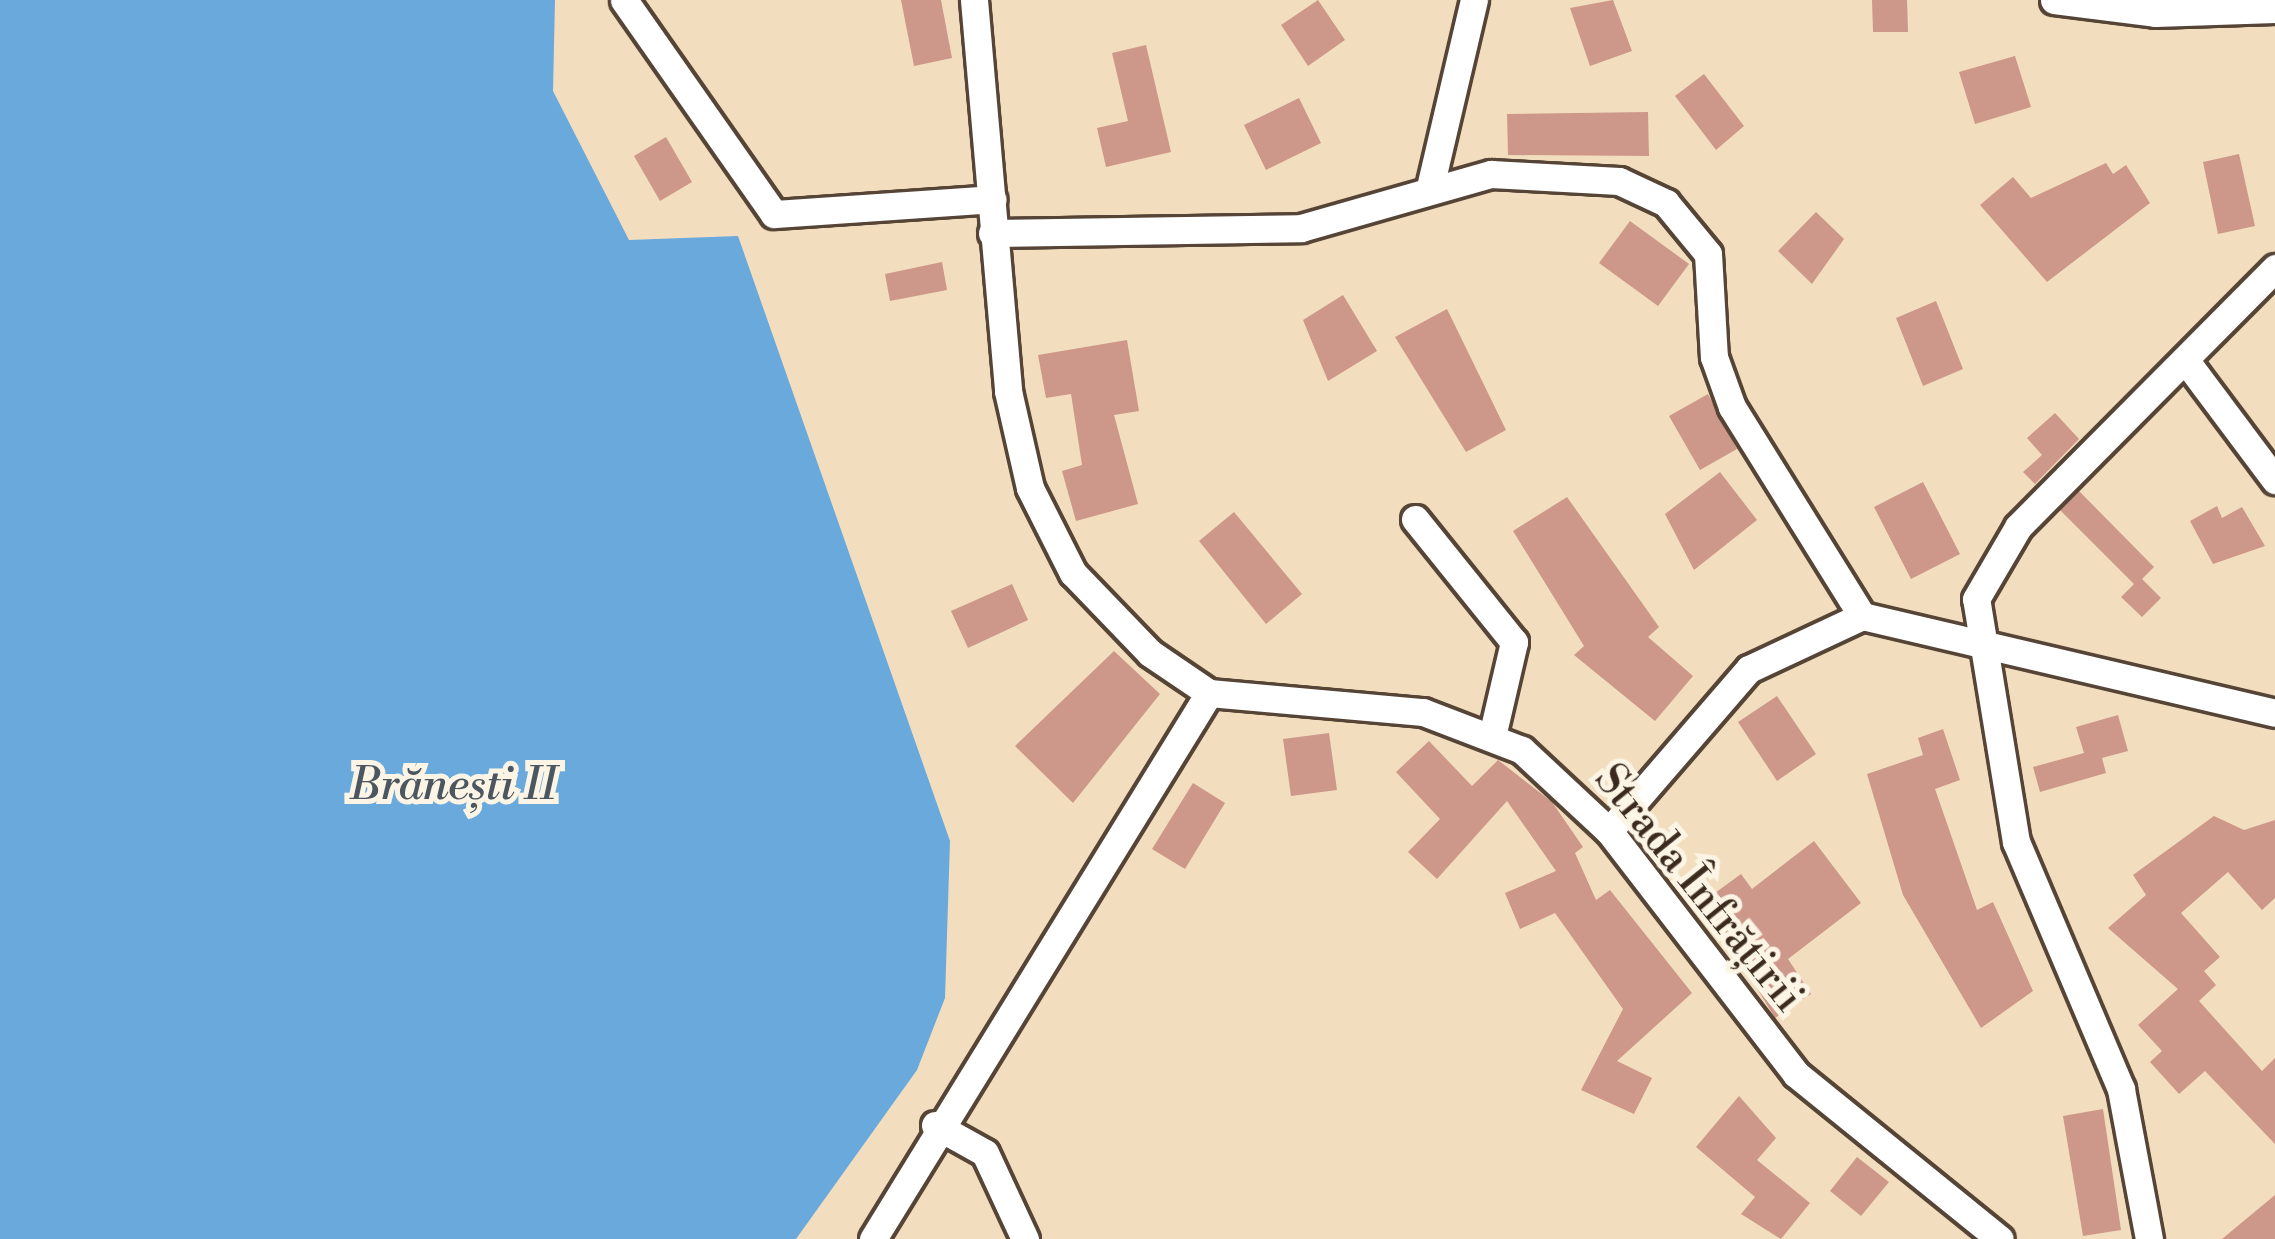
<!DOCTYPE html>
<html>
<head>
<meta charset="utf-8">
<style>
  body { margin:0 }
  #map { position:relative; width:2275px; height:1239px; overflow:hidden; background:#f2debe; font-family:"Libre Bodoni",serif }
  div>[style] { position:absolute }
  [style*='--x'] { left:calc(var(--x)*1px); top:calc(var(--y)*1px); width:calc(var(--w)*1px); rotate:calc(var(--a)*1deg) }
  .water>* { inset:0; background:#69a9dc }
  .building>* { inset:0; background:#cd978a }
  .roads { filter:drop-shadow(3px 0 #564536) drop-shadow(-3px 0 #564536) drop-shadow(0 3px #564536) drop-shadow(0 -3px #564536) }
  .street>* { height:27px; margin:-13.5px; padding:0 13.5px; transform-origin:13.5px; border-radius:13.5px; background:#fff }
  span { translate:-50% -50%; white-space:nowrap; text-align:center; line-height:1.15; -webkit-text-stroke:10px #fcf5e5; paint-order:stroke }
  .street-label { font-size:42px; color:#3b2a1e }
  .water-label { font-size:45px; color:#4b5660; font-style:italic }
</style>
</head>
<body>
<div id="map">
  <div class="water">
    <i style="clip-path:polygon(0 0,555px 0,553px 91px,629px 240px,738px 236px,950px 841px,945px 998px,917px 1070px,796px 1239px,0 1239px)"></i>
  </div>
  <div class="building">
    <i style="clip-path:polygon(901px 0,941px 0,952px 58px,914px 66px)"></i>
    <i style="clip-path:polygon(1318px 0,1345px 40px,1308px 66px,1281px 25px)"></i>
    <i style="clip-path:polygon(1613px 0,1632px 51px,1590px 66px,1570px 8px)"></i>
    <i style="clip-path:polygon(1872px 0,1907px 0,1908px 32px,1873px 32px)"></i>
    <i style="clip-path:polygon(1146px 45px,1171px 152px,1106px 167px,1097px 128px,1128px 121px,1112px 53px)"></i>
    <i style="clip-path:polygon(2015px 56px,2031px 107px,1975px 124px,1959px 72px)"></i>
    <i style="clip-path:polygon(1704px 74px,1744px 126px,1716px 150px,1675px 96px)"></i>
    <i style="clip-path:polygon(1299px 98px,1321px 143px,1266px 170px,1244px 125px)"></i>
    <i style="clip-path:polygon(1648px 112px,1649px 156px,1508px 155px,1507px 114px)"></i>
    <i style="clip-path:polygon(666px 137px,692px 182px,660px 201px,634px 156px)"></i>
    <i style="clip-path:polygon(2239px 154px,2255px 226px,2218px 234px,2203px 162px)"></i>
    <i style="clip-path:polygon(2106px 163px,2113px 174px,2126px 165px,2150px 203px,2047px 282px,1980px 205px,2013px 177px,2031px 198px)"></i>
    <i style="clip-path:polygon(1816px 212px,1844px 239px,1812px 284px,1778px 251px)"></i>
    <i style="clip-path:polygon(1630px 221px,1689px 264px,1658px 306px,1599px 263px)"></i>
    <i style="clip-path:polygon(942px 262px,947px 290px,890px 301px,885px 274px)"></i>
    <i style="clip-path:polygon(1343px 295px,1377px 351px,1328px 381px,1303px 320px)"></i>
    <i style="clip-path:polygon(1936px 301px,1963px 369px,1923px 386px,1896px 318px)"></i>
    <i style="clip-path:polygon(1447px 309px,1506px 430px,1466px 452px,1395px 337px)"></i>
    <i style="clip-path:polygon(1127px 340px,1139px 411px,1114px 415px,1138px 504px,1076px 521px,1062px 471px,1082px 465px,1071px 394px,1046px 398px,1038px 355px)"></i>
    <i style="clip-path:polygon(1708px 394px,1737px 449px,1700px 470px,1669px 416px)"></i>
    <i style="clip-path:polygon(2055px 413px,2079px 439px,2035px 484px,2023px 472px,2042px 455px,2027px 438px)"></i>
    <i style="clip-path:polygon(1720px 472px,1757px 520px,1694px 570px,1665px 514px)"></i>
    <i style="clip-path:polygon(1923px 482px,1960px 554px,1911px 579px,1874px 507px)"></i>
    <i style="clip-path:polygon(2079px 491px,2154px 567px,2142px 579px,2161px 598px,2142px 617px,2121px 597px,2134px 584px,2060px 510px)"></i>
    <i style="clip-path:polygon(1567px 497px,1659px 627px,1648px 637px,1693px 676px,1655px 721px,1574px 655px,1584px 646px,1513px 531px)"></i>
    <i style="clip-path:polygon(2217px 506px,2222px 518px,2242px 507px,2265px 546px,2213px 564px,2190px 521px)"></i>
    <i style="clip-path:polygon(1234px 512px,1302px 594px,1266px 624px,1199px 541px)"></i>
    <i style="clip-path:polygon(1012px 584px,1028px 620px,968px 648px,951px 611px)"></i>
    <i style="clip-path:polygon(1114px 651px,1160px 694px,1073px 803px,1015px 746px)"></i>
    <i style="clip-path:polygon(1777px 696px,1816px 754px,1777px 781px,1738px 722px)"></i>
    <i style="clip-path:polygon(2118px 715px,2128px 751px,2102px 758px,2106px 773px,2040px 792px,2033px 767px,2084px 753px,2076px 727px)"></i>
    <i style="clip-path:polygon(1943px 729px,1960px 780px,1935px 789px,1977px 910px,1993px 902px,2033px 991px,1981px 1028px,1903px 895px,1867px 774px,1923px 755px,1918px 738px)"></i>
    <i style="clip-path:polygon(1329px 733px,1337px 790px,1291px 796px,1283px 739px)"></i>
    <i style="clip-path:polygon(1429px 741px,1472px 786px,1498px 760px,1552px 802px,1583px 847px,1575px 853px,1596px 900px,1610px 890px,1692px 993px,1617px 1061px,1652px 1078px,1634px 1114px,1581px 1090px,1623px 1009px,1555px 913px,1520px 929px,1505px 893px,1556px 871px,1507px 801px,1437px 879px,1408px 852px,1440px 819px,1396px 772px)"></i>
    <i style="clip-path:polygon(1193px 783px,1225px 803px,1185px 869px,1152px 849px)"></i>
    <i style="clip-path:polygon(2214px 816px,2244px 830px,2275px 820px,2275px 898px,2262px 910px,2228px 872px,2181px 913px,2220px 957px,2204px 971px,2216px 985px,2199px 1001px,2262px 1071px,2275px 1058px,2275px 1144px,2205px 1071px,2179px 1094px,2150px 1062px,2162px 1051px,2138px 1025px,2178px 989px,2108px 928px,2146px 895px,2133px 875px)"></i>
    <i style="clip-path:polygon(1814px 841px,1861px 903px,1788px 959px,1811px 994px,1775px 1018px,1704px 901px,1741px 874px,1752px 889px)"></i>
    <i style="clip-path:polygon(1739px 1096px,1776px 1138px,1757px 1160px,1810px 1203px,1781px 1239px,1741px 1214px,1755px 1197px,1696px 1147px)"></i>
    <i style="clip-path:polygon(2103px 1109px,2121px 1230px,2083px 1236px,2063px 1116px)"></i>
    <i style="clip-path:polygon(1857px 1157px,1889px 1182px,1861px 1216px,1830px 1191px)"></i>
    <i style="clip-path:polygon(2275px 1195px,2275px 1239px,2222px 1239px)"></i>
  </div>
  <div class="roads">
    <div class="street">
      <i style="--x:624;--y:0;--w:261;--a:55"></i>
      <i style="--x:774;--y:214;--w:219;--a:-3.9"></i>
      <i style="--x:974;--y:0;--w:392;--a:85"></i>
      <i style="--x:1008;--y:391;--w:99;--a:77.2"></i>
      <i style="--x:1030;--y:488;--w:95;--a:63.2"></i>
      <i style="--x:1073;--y:573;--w:111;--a:46.1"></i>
      <i style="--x:1150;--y:653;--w:71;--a:34.1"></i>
      <i style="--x:1209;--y:693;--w:215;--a:5.1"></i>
      <i style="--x:1423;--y:712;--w:106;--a:21"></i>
      <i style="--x:1522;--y:750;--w:119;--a:43"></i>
      <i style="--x:1609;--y:831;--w:307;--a:52.4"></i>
      <i style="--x:1796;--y:1074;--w:262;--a:39"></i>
      <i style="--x:2054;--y:0;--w:102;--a:7.3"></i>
      <i style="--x:2155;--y:13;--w:120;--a:-1.9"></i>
      <i style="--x:1431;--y:183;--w:188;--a:-76.8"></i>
      <i style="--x:992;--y:233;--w:309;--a:-0.9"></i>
      <i style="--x:1301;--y:228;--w:198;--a:-15.9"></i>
      <i style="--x:1491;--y:174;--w:128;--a:3.1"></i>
      <i style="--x:1619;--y:181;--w:52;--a:25.1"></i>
      <i style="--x:1666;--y:203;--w:66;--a:50.5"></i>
      <i style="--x:1708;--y:254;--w:103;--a:86.7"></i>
      <i style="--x:1714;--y:357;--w:53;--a:70.2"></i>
      <i style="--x:1732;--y:407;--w:246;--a:58.1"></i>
      <i style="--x:2186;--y:361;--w:149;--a:53.2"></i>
      <i style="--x:1415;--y:519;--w:158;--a:51.2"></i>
      <i style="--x:1514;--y:642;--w:92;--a:103.1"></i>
      <i style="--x:1609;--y:831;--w:214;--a:-49.2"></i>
      <i style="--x:1749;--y:669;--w:125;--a:-25.1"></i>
      <i style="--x:1862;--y:616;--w:424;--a:13.2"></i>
      <i style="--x:935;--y:1125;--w:57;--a:29.2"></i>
      <i style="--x:985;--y:1153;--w:95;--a:65.1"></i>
      <i style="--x:873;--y:1239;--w:641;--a:-58.39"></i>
      <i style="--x:2149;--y:1239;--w:153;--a:-100.6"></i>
      <i style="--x:2121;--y:1089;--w:268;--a:-113"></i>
      <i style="--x:2016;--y:842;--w:246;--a:-99.3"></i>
      <i style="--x:1976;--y:599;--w:83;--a:-59.7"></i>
      <i style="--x:2018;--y:527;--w:365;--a:-45.2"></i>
    </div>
  </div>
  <div class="street-label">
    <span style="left:1698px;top:889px;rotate:51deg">Strada Înfrățirii</span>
  </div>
  <div class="water-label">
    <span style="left:453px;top:786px">Brănești II</span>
  </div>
</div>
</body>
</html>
